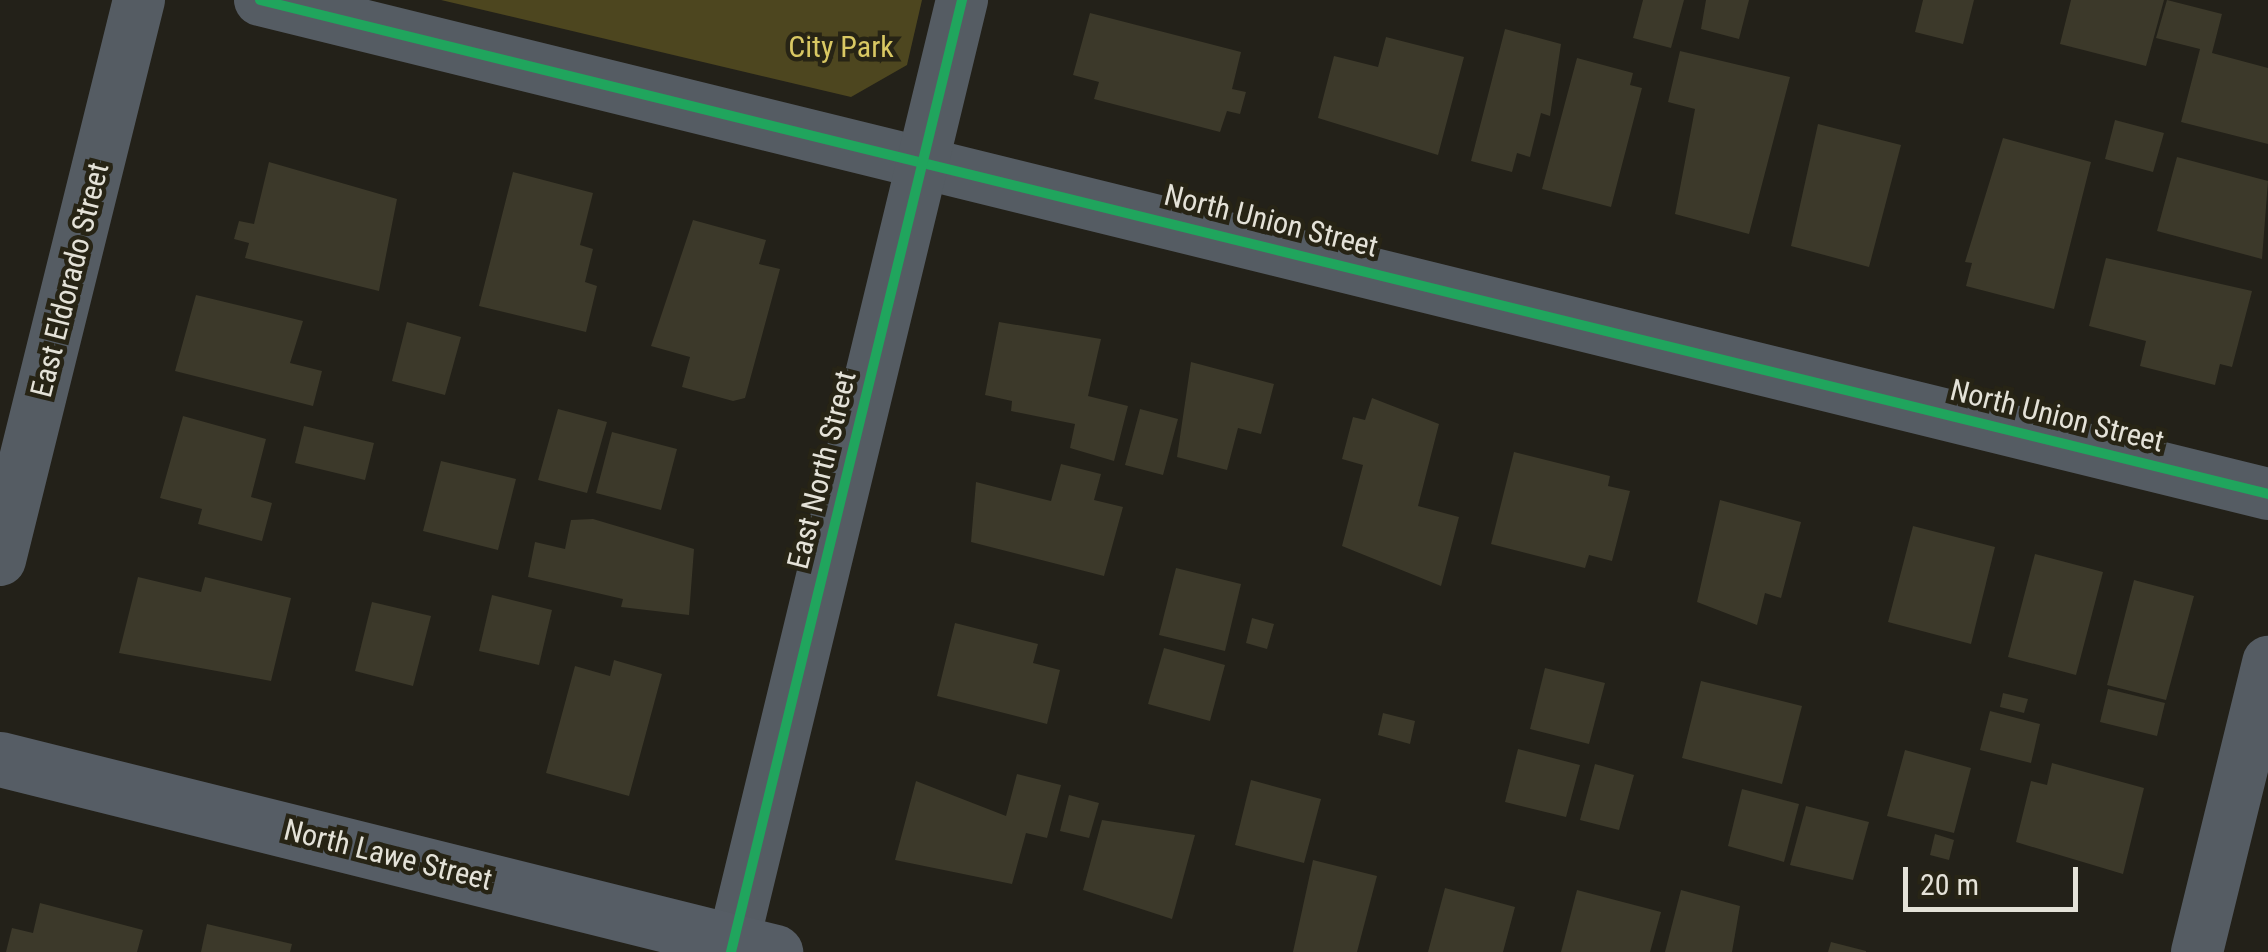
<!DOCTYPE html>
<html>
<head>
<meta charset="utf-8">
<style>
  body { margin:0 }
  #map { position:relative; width:2268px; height:952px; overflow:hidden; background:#232119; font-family:"Roboto Condensed",sans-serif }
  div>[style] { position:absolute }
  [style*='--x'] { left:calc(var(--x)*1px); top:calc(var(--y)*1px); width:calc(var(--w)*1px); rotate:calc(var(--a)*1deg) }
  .green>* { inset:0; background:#4d461f }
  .building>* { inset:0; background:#3c392a }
  .street>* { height:52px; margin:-26px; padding:0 26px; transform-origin:26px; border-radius:26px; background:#555c63 }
  .secondary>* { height:55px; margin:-27.5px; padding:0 27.5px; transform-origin:27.5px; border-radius:27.5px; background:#565d65 }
  .cycleway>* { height:10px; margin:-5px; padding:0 5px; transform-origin:5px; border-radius:5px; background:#20a55d }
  span { translate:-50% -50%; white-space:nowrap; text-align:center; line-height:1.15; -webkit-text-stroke:9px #272415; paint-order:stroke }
  .park-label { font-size:30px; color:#d9c863 }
  .street-label { font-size:30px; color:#e4e2d8 }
  .scale { position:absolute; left:1903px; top:867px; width:175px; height:45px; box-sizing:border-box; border:5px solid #e4e2d8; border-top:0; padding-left:12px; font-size:30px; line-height:35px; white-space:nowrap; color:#e4e2d8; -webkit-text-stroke:8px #272415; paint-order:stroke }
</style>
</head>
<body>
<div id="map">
  <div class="green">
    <i style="clip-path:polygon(441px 0,922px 0,907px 65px,851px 97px)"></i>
  </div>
  <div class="building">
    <i style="clip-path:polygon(1643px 0,1684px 0,1671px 48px,1633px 38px)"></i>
    <i style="clip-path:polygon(1706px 0,1749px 0,1739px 39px,1701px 29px)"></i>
    <i style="clip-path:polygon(1923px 0,1974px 0,1963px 44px,1915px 32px)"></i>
    <i style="clip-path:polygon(2071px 0,2164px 0,2146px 66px,2060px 44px)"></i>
    <i style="clip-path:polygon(2167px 0,2222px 14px,2212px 53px,2268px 68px,2268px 144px,2181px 122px,2200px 49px,2156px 38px)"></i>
    <i style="clip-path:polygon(1090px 13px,1241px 52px,1232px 89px,1246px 92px,1240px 114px,1227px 111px,1220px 132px,1094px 99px,1099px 82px,1073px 75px)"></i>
    <i style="clip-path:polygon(1505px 29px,1561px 44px,1550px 116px,1541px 113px,1530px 157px,1517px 153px,1512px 172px,1471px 161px)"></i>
    <i style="clip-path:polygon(1386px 37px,1464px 57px,1438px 155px,1318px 118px,1334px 56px,1378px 67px)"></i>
    <i style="clip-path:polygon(1680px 51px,1790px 77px,1749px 234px,1675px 214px,1695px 109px,1668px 102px)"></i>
    <i style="clip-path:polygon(1577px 58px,1633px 73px,1630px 85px,1642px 88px,1611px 207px,1542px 189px)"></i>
    <i style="clip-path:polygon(2115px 120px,2164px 133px,2153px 172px,2105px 159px)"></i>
    <i style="clip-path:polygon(1818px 124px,1901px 145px,1869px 267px,1791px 246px)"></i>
    <i style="clip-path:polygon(2003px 138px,2091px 162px,2054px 309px,1966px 286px,1972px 263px,1965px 262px)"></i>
    <i style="clip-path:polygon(2177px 157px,2268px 181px,2262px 259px,2157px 231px)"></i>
    <i style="clip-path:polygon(269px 162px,397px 199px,379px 291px,245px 258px,249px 243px,234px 239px,239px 221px,254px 224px)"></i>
    <i style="clip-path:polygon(513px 172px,593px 193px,580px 245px,593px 249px,585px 282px,597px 286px,586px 332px,479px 306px)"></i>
    <i style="clip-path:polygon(693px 220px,766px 240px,759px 264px,780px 269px,745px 398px,733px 401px,682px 387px,690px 357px,651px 346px)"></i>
    <i style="clip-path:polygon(2106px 258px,2252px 291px,2232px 367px,2220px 364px,2215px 385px,2140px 366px,2146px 341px,2089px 326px)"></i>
    <i style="clip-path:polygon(196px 295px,303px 321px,290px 363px,322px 371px,313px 406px,175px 371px)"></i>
    <i style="clip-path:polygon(407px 322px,461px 337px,445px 395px,392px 381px)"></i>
    <i style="clip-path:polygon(999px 322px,1101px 339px,1088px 396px,1128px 406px,1114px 461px,1070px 448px,1075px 424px,1011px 411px,1012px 401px,985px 395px)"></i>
    <i style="clip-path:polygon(1191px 362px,1274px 384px,1261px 434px,1238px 428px,1227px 470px,1177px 457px)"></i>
    <i style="clip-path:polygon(1372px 398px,1439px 424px,1418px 506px,1459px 517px,1441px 586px,1342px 546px,1363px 465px,1342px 459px,1353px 417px,1365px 420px)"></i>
    <i style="clip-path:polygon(558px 409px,607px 422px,587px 493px,538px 480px)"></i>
    <i style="clip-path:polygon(1140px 409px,1178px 419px,1163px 475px,1125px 465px)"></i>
    <i style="clip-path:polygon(183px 416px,266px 439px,251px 497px,272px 503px,262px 541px,198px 524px,202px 509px,160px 498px)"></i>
    <i style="clip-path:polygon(304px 426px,374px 443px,365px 480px,295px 463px)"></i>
    <i style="clip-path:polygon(612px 432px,677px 449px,661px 510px,596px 493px)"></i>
    <i style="clip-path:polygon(1514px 452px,1610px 476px,1608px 486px,1630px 491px,1612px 561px,1589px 555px,1585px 568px,1491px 544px)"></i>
    <i style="clip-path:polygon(441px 461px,516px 479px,498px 550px,423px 531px)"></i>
    <i style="clip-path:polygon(1061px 464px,1101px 474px,1094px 500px,1123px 507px,1104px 576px,971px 542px,976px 482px,1051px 501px)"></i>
    <i style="clip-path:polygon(1720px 500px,1801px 522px,1781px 598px,1765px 593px,1757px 625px,1697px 602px)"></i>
    <i style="clip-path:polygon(593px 519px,694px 549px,689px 615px,621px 607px,623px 599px,528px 577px,535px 542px,565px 549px,571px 520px)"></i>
    <i style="clip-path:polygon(1913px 526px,1995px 547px,1971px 644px,1888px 622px)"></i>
    <i style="clip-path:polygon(2035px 554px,2103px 572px,2076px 675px,2008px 657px)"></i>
    <i style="clip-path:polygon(1176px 568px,1241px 584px,1225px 651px,1159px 635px)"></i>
    <i style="clip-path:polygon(138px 577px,201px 592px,205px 577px,291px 598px,271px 681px,119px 653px)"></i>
    <i style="clip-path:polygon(2134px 580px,2194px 596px,2166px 700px,2107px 685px)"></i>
    <i style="clip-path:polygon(492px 595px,552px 610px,539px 665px,479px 651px)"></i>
    <i style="clip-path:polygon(372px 602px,431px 616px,413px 686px,355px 671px)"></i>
    <i style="clip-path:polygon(1252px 618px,1274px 624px,1267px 649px,1246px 643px)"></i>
    <i style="clip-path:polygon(955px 623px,1038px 644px,1033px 663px,1060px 670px,1047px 724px,937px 696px)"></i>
    <i style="clip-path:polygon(1164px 648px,1225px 665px,1210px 721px,1148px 704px)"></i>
    <i style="clip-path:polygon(614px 660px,662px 674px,629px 796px,546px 773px,575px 666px,610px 676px)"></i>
    <i style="clip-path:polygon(1545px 668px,1605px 683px,1589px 744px,1530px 729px)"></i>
    <i style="clip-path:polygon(1701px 681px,1802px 706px,1782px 784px,1682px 758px)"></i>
    <i style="clip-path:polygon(2108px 689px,2165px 703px,2157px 736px,2100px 722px)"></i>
    <i style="clip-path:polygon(2003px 693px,2028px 699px,2024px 713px,2000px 707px)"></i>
    <i style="clip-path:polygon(1990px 711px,2040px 724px,2031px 763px,1980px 750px)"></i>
    <i style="clip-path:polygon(1383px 713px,1415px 721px,1410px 744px,1378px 735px)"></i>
    <i style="clip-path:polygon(1518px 749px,1580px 765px,1566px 817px,1505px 802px)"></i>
    <i style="clip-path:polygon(1905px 750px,1971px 768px,1954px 833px,1887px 816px)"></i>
    <i style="clip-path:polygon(2052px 763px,2144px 788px,2123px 874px,2016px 842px,2031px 781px,2047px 785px)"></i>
    <i style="clip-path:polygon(1595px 764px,1634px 775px,1619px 830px,1580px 820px)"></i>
    <i style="clip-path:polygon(1017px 774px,1061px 785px,1047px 838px,1026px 833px,1012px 884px,895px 860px,916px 781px,1006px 816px)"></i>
    <i style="clip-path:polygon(1251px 780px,1321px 799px,1304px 863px,1235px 845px)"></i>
    <i style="clip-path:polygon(1742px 789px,1799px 804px,1784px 862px,1728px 846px)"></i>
    <i style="clip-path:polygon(1069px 795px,1099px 803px,1089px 838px,1060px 831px)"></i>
    <i style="clip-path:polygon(1806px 806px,1869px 822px,1853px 880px,1790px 865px)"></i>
    <i style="clip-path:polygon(1102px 820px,1195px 835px,1172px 919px,1083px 890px)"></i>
    <i style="clip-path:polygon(1935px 834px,1954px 840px,1949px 860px,1930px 855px)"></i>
    <i style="clip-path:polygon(1313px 860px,1377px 876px,1357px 952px,1293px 952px)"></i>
    <i style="clip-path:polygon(1445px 888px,1515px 907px,1503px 952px,1428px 952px)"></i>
    <i style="clip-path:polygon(1577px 890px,1661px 912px,1650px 952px,1561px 952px)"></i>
    <i style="clip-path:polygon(1681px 890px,1740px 906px,1732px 952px,1665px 952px)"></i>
    <i style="clip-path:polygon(40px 903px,143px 930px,137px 952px,6px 952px,12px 928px,33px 933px)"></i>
    <i style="clip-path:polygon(207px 924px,292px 944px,290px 952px,201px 952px)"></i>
    <i style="clip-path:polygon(1831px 942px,1866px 951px,1866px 952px,1828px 952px)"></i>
  </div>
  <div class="street">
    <i style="--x:260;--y:0;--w:2068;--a:13.82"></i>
    <i style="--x:0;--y:560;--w:577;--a:-76.06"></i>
    <i style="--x:731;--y:952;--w:980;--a:-76.36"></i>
    <i style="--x:2197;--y:952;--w:299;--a:-76.2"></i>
  </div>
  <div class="secondary">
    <i style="--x:0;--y:759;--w:799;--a:13.98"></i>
  </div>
  <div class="cycleway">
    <i style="--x:260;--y:0;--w:2068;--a:13.82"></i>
    <i style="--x:731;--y:952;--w:980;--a:-76.36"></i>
  </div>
  <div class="park-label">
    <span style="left:841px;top:47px">City Park</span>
  </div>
  <div class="street-label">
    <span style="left:1271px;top:221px;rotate:14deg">North Union Street</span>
    <span style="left:70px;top:280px;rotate:-76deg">East Eldorado Street</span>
    <span style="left:2057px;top:416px;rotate:14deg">North Union Street</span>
    <span style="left:822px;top:470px;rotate:-76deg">East North Street</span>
    <span style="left:388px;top:855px;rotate:14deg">North Lawe Street</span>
  </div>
  <div class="scale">20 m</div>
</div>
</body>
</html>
